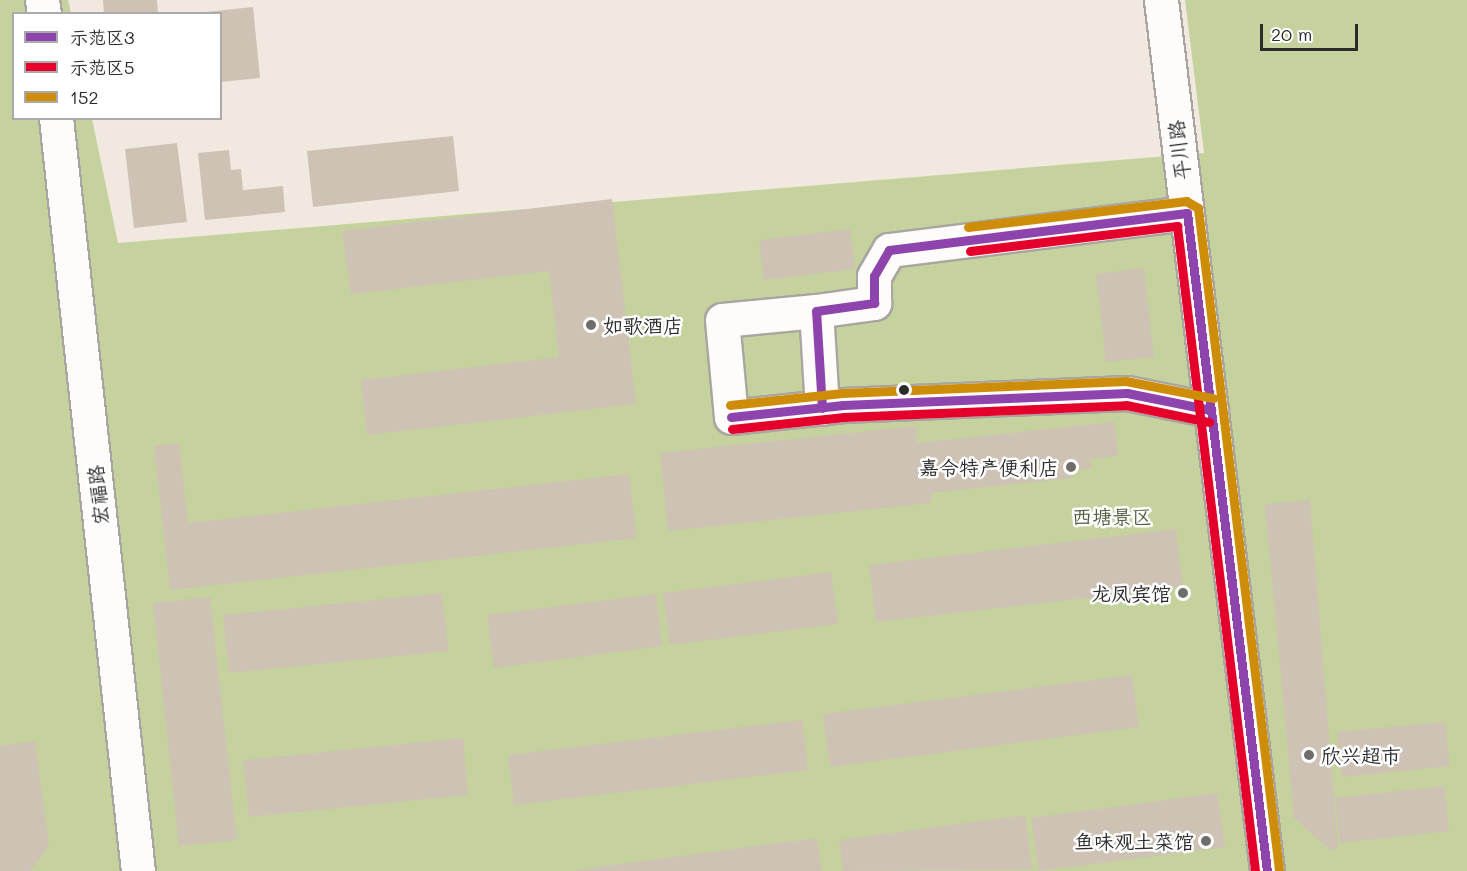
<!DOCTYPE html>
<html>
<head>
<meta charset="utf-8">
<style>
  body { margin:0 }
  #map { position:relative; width:1467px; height:871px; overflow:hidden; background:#f1e9e0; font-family:Mali,"LXGW WenKai TC",sans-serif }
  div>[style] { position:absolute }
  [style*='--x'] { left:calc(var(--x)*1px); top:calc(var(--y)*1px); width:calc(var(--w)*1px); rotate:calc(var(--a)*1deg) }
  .green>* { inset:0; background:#c5d29d }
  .building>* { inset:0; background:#cec2b5 }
  .roads { filter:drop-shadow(2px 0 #aaa5a0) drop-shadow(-2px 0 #aaa5a0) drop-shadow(0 2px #aaa5a0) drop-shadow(0 -2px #aaa5a0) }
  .minor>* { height:33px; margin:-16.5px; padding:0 16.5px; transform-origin:16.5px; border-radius:16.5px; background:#fdfcfa }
  .bus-1>* { height:9px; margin:-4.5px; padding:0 4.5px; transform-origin:4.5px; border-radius:4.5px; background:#8e44ad }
  .bus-2>* { height:9px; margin:-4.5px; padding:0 4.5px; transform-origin:4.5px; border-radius:4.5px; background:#e4002b }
  .bus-3>* { height:9px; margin:-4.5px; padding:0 4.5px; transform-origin:4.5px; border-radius:4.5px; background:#ce8d09 }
  .dots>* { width:16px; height:16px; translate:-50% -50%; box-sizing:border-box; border:3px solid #fff; border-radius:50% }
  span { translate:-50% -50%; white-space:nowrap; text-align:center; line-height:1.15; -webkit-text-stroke:5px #fff; paint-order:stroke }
  .street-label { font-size:20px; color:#2b2b2b }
  .poi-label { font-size:20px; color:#2b2b2b }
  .left { translate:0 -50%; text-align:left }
  .right { translate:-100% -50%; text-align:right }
  .park-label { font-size:20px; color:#545f40 }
  .legend { position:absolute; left:12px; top:12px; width:210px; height:108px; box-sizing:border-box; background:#fff; border:2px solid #aaa; margin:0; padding:8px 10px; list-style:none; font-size:18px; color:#2b2b2b }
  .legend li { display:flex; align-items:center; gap:12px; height:30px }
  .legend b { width:30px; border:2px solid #aaa }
  .scale { position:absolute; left:1260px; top:24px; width:98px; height:27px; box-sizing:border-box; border:3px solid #2b2b2b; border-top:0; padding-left:8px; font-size:18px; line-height:21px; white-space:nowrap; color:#2b2b2b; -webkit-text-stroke:4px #fff; paint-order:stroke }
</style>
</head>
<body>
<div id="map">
  <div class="green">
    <i style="clip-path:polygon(0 0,68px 0,71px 13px,14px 14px,14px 118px,92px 119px,118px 243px,1204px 153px,1185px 0,1467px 0,1467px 871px,0 871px)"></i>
  </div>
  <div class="building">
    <i style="clip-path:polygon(103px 0,157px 0,158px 14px,104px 14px)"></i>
    <i style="clip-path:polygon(253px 7px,260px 78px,220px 82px,220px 14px,206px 12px)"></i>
    <i style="clip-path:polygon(453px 136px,459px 191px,313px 207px,307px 151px)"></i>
    <i style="clip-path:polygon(177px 143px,187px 222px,134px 228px,125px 149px)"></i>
    <i style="clip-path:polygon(229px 150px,231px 170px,241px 169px,243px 190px,283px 186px,285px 212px,205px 220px,198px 153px)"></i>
    <i style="clip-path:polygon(612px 199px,636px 404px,367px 435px,361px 380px,559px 357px,549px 271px,351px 294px,342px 231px)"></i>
    <i style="clip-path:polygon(850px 229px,855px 269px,764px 280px,759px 240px)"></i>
    <i style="clip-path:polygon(1144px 268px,1154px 357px,1106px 362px,1096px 274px)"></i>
    <i style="clip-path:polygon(1115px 422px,1118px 456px,1090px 459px,1091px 469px,1071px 471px,1072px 478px,931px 493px,931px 503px,668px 531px,660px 453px,916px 426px,917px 443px)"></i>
    <i style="clip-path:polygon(179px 443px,188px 523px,629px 474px,637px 538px,170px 590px,154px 446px)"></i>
    <i style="clip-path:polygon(1310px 500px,1338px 849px,1330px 850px,1294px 818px,1265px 504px)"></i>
    <i style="clip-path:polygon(1176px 529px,1183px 587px,876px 622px,869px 565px)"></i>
    <i style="clip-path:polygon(831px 572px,838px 624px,670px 645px,663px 593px)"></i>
    <i style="clip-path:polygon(442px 593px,449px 651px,229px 673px,223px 615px)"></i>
    <i style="clip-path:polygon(656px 594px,662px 646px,494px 668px,487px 615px)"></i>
    <i style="clip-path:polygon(210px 597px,237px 840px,179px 846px,153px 603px)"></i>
    <i style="clip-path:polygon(1132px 675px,1139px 727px,830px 767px,823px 714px)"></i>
    <i style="clip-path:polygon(802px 720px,808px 770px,514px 805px,508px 755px)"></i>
    <i style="clip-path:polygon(1445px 722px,1450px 766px,1342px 777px,1337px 732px)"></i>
    <i style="clip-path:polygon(463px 738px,468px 795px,249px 817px,243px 760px)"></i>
    <i style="clip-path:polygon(35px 741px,49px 846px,30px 871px,0 871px,0 746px)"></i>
    <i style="clip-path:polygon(1444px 786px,1449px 831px,1340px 843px,1335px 798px)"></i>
    <i style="clip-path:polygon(1217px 793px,1225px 847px,1039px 871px,1031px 818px)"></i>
    <i style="clip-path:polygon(1025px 815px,1032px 870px,843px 871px,839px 840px)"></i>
    <i style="clip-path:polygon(817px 838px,822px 871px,576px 871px,576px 870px)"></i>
  </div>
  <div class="roads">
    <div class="minor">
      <i style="--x:42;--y:0;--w:14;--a:82"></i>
      <i style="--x:1161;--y:0;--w:877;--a:83.06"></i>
      <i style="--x:56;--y:118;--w:757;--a:83.79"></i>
      <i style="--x:816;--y:311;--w:94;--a:174.5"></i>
      <i style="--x:722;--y:320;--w:97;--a:84.7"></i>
      <i style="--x:731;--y:417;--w:113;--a:-6.1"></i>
      <i style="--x:843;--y:405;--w:284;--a:-2.4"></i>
      <i style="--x:1127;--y:393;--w:86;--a:11.4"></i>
      <i style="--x:822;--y:408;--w:97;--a:-93.5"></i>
      <i style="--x:816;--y:311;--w:59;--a:-7.9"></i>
      <i style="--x:874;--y:303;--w:27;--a:-90"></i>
      <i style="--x:874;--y:276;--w:30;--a:-60"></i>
      <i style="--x:889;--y:250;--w:300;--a:-7.1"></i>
    </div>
  </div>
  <div class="bus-1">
    <i style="--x:1187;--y:213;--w:663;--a:83.07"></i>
    <i style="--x:822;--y:408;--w:97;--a:-93.5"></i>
    <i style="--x:816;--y:311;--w:59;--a:-7.9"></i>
    <i style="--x:874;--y:303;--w:27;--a:-90"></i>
    <i style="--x:874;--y:276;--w:30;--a:-60"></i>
    <i style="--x:889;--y:250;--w:300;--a:-7.1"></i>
    <i style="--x:731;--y:417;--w:113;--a:-6.1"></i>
    <i style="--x:843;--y:405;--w:284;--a:-2.4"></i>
    <i style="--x:1127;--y:393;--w:86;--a:11.4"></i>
  </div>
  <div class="bus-2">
    <i style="--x:970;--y:251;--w:209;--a:-6.9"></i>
    <i style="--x:1177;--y:226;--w:650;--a:83.1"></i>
    <i style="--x:732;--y:429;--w:113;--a:-6.1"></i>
    <i style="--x:844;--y:417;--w:282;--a:-2.4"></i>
    <i style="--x:1126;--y:405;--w:85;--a:11.6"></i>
  </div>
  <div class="bus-3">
    <i style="--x:968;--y:227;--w:220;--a:-6.8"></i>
    <i style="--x:1186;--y:201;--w:14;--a:30"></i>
    <i style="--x:1198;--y:208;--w:667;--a:83.02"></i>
    <i style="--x:730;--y:405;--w:113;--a:-6.1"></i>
    <i style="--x:842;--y:393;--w:284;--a:-2.4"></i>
    <i style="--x:1126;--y:381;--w:89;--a:11.1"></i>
  </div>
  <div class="dots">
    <i style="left:591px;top:325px;background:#706e6a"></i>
    <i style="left:904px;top:390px;background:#2b2b2b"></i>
    <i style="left:1071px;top:467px;background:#706e6a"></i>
    <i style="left:1183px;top:593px;background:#706e6a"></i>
    <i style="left:1309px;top:755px;background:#706e6a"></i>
    <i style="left:1206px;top:841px;background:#706e6a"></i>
  </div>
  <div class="street-label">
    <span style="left:1179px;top:150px;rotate:-97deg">平川路</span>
    <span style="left:98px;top:495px;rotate:-96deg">宏福路</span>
  </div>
  <div class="poi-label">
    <span class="left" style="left:603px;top:325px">如歌酒店</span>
    <span class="right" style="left:1059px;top:467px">嘉令特产便利店</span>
    <span class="right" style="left:1171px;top:593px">龙凤宾馆</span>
    <span class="left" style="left:1321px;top:755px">欣兴超市</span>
    <span class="right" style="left:1194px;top:841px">鱼味观土菜馆</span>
  </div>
  <div class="park-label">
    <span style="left:1112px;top:516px">西塘景区</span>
  </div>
  <ul class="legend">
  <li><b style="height:8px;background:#8e44ad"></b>示范区3</li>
  <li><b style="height:8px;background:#e4002b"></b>示范区5</li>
  <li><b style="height:8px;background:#ce8d09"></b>152</li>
  </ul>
  <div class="scale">20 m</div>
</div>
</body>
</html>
